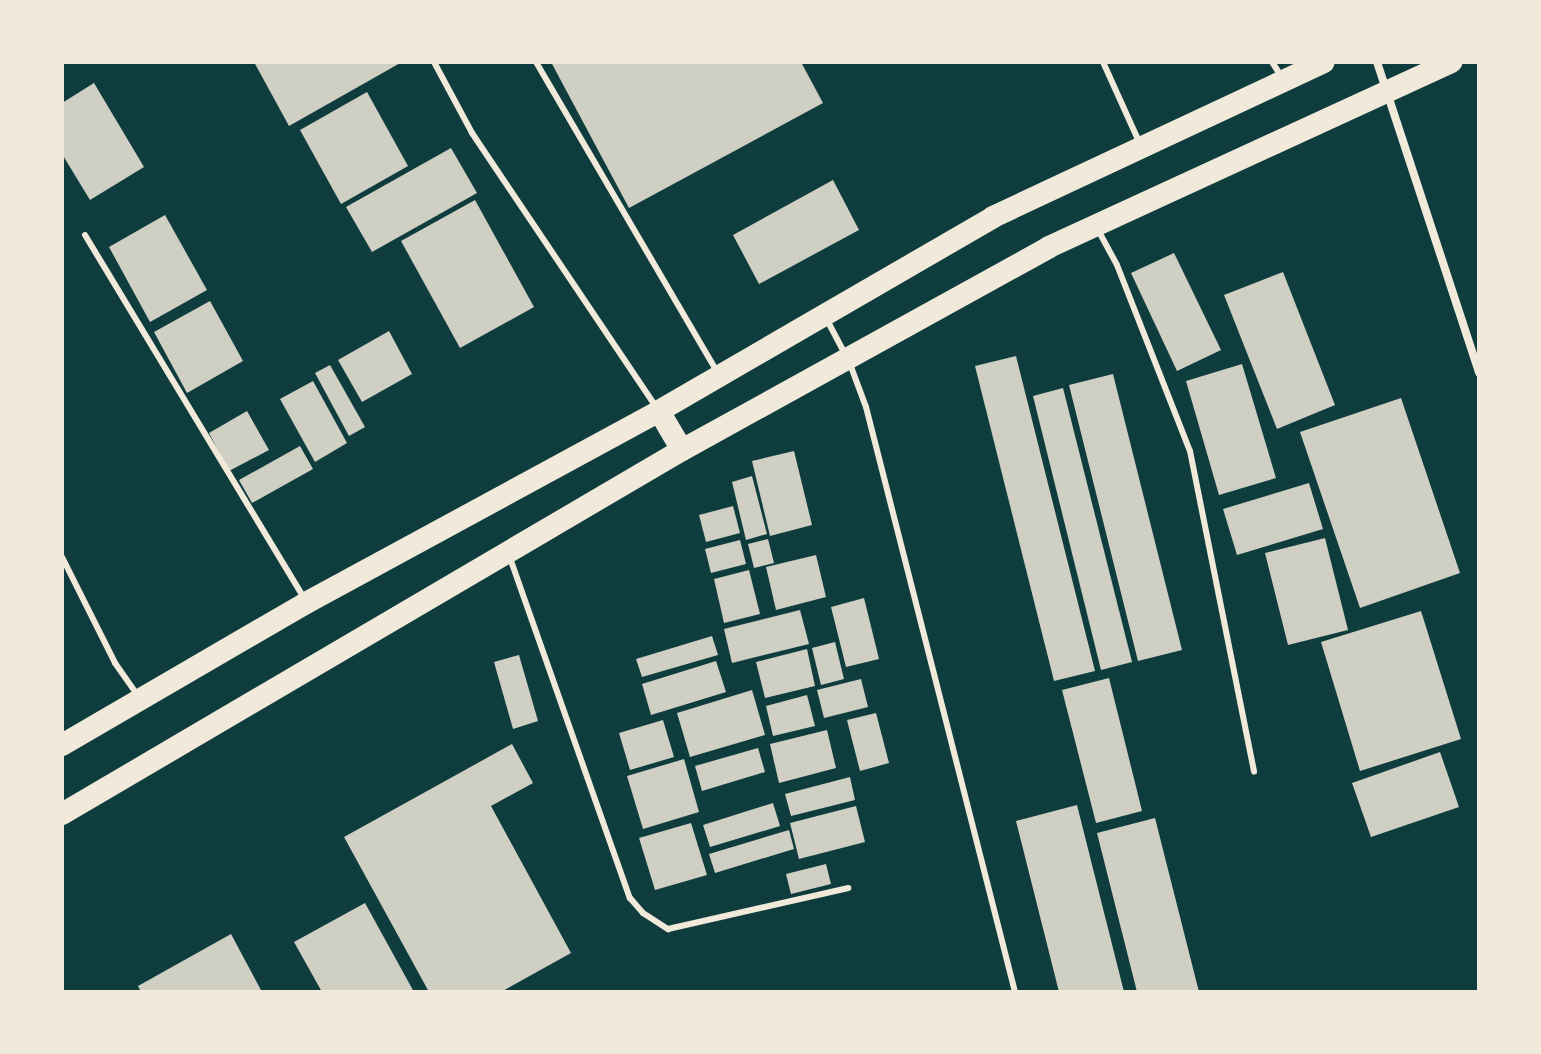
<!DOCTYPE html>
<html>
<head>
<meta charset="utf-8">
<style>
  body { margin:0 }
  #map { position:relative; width:1541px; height:1054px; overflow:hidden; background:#0f3d3e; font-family:Arial,sans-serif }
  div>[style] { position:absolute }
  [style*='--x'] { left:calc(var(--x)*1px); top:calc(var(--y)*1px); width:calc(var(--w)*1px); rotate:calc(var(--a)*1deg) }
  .building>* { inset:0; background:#cfcfc3 }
  .service>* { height:6px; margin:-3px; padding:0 3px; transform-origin:3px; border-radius:3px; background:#f1e9da }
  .minor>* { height:8px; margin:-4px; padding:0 4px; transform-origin:4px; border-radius:4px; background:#f1e9da }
  .trunk>* { height:22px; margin:-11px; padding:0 11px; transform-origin:11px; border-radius:11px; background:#f1e9da }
  span { translate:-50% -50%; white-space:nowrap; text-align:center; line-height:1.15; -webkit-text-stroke:8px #f1e9da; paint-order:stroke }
  .frame { position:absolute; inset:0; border:64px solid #f1e9da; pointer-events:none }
</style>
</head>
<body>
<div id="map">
  <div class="building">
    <i style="clip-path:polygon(254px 62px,402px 62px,289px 126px)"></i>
    <i style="clip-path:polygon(551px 62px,801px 62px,823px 103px,629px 208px)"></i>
    <i style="clip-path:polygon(94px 83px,144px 167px,90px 200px,62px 154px,62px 103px)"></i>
    <i style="clip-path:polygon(367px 92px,408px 166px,341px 204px,300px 130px)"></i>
    <i style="clip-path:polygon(451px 148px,477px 193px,372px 252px,346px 207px)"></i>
    <i style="clip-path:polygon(833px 180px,859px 230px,759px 284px,733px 235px)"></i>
    <i style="clip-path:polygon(475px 200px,534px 307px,460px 348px,401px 241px)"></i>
    <i style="clip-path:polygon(165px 215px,207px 290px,150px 322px,109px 247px)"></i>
    <i style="clip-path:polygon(1174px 253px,1221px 350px,1177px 371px,1131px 273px)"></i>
    <i style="clip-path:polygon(1283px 272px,1335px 405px,1277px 429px,1224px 295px)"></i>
    <i style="clip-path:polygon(210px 301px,243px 361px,187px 393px,154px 332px)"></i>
    <i style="clip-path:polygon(389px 331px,412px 374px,362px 402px,338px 360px)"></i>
    <i style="clip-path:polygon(1016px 356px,1095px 671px,1054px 681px,975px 366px)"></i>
    <i style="clip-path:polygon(1242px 364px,1276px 478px,1219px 495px,1186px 381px)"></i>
    <i style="clip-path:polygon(330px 365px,365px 427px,349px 436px,315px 373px)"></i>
    <i style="clip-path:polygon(1113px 374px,1182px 650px,1138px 661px,1069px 385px)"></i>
    <i style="clip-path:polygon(313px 381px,347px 443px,315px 462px,280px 399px)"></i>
    <i style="clip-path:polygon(1063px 388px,1132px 662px,1101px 670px,1033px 396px)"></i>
    <i style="clip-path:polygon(1401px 398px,1460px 573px,1360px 608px,1300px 432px)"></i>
    <i style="clip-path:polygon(247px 411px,269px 450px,229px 471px,209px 433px)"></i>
    <i style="clip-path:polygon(300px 446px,313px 469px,252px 503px,239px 480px)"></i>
    <i style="clip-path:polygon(794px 451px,812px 525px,770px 536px,752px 461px)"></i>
    <i style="clip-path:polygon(752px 476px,767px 534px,746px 540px,732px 482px)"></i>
    <i style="clip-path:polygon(1309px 483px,1323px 529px,1237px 555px,1223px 509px)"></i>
    <i style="clip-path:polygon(733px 506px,740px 533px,706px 542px,699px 515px)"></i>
    <i style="clip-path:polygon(1325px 538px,1348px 630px,1288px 645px,1265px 553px)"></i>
    <i style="clip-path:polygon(768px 539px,774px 563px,754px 568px,748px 544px)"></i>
    <i style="clip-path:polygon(740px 540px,746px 564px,711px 573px,705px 549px)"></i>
    <i style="clip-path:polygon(816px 555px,826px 597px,776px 610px,766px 567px)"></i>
    <i style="clip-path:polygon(749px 570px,760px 614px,724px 623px,714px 579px)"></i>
    <i style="clip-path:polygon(864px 598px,879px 659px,846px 667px,831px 607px)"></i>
    <i style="clip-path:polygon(800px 610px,809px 644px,732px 663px,724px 629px)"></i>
    <i style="clip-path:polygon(1421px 611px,1461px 739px,1360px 771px,1321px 642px)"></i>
    <i style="clip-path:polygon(712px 636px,718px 655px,642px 677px,636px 659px)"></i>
    <i style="clip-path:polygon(835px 642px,844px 679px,821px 685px,812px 648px)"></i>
    <i style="clip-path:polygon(807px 649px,815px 686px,765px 698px,756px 662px)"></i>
    <i style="clip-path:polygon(519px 655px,538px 721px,513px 729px,494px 662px)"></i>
    <i style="clip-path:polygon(716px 661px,726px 692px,651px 715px,642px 684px)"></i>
    <i style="clip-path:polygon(1109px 678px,1142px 811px,1096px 823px,1062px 690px)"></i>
    <i style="clip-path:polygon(861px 679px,868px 707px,824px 718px,817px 690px)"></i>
    <i style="clip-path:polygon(752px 690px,765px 735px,690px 757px,677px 713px)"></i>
    <i style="clip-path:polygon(807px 695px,815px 726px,773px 736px,766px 706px)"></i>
    <i style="clip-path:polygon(876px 713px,889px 763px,860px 771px,847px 720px)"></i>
    <i style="clip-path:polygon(663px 720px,674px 757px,630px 770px,619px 733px)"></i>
    <i style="clip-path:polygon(827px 730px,836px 768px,779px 783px,770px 744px)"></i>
    <i style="clip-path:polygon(512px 744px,533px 783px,491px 806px,571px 953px,501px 992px,429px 992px,344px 837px)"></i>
    <i style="clip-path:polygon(758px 748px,765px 772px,702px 791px,695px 766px)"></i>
    <i style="clip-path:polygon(1440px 752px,1459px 807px,1371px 837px,1352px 783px)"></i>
    <i style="clip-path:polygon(684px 759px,699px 812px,643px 829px,627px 776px)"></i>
    <i style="clip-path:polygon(850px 777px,855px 800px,791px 816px,785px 794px)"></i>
    <i style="clip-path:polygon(773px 803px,780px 826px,710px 847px,703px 825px)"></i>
    <i style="clip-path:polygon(1077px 805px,1124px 992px,1059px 992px,1016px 821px)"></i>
    <i style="clip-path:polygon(856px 806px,865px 842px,799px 859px,790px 823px)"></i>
    <i style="clip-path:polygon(1155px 818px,1199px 992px,1137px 992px,1097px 833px)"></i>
    <i style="clip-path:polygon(691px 823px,707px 875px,655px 890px,639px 838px)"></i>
    <i style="clip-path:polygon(789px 830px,794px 849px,715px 873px,709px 854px)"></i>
    <i style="clip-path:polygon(826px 864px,831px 884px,791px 894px,786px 874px)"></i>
    <i style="clip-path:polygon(365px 903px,414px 992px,322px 992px,294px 942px)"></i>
    <i style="clip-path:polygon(231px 934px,262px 992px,141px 992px,138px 986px)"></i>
  </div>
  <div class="service">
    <i style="--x:434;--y:62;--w:81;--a:61.8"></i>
    <i style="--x:472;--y:133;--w:331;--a:56.1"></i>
    <i style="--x:536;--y:62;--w:360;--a:59.7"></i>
    <i style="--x:1103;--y:62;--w:90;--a:65.7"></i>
    <i style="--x:1272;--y:62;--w:17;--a:57"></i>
    <i style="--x:1097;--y:228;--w:42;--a:61.6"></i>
    <i style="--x:1117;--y:265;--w:200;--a:68.6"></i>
    <i style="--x:1190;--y:451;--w:327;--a:78.7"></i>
    <i style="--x:85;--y:235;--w:425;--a:58.9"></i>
    <i style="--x:826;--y:318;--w:41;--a:62.2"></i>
    <i style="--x:850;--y:364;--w:46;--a:69.6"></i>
    <i style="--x:866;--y:407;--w:604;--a:75.71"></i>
    <i style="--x:62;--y:557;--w:119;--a:63.4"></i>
    <i style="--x:115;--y:663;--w:38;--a:55"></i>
    <i style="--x:510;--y:558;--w:361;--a:70.6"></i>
    <i style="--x:630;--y:898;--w:20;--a:49"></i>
    <i style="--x:643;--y:913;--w:30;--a:33"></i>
    <i style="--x:668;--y:929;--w:185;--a:-12.8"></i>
  </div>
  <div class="minor">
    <i style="--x:1377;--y:62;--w:327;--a:71.8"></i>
  </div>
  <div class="trunk">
    <i style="--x:659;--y:411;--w:45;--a:59.5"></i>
    <i style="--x:62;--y:745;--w:282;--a:-30.2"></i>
    <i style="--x:306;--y:603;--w:402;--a:-28.5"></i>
    <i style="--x:659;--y:411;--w:386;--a:-30.1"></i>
    <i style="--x:993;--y:217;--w:365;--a:-25.1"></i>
    <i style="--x:62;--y:814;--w:719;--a:-30.42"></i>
    <i style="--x:682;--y:450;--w:419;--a:-28.9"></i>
    <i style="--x:1049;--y:247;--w:443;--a:-24.7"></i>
  </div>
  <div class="frame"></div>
</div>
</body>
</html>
